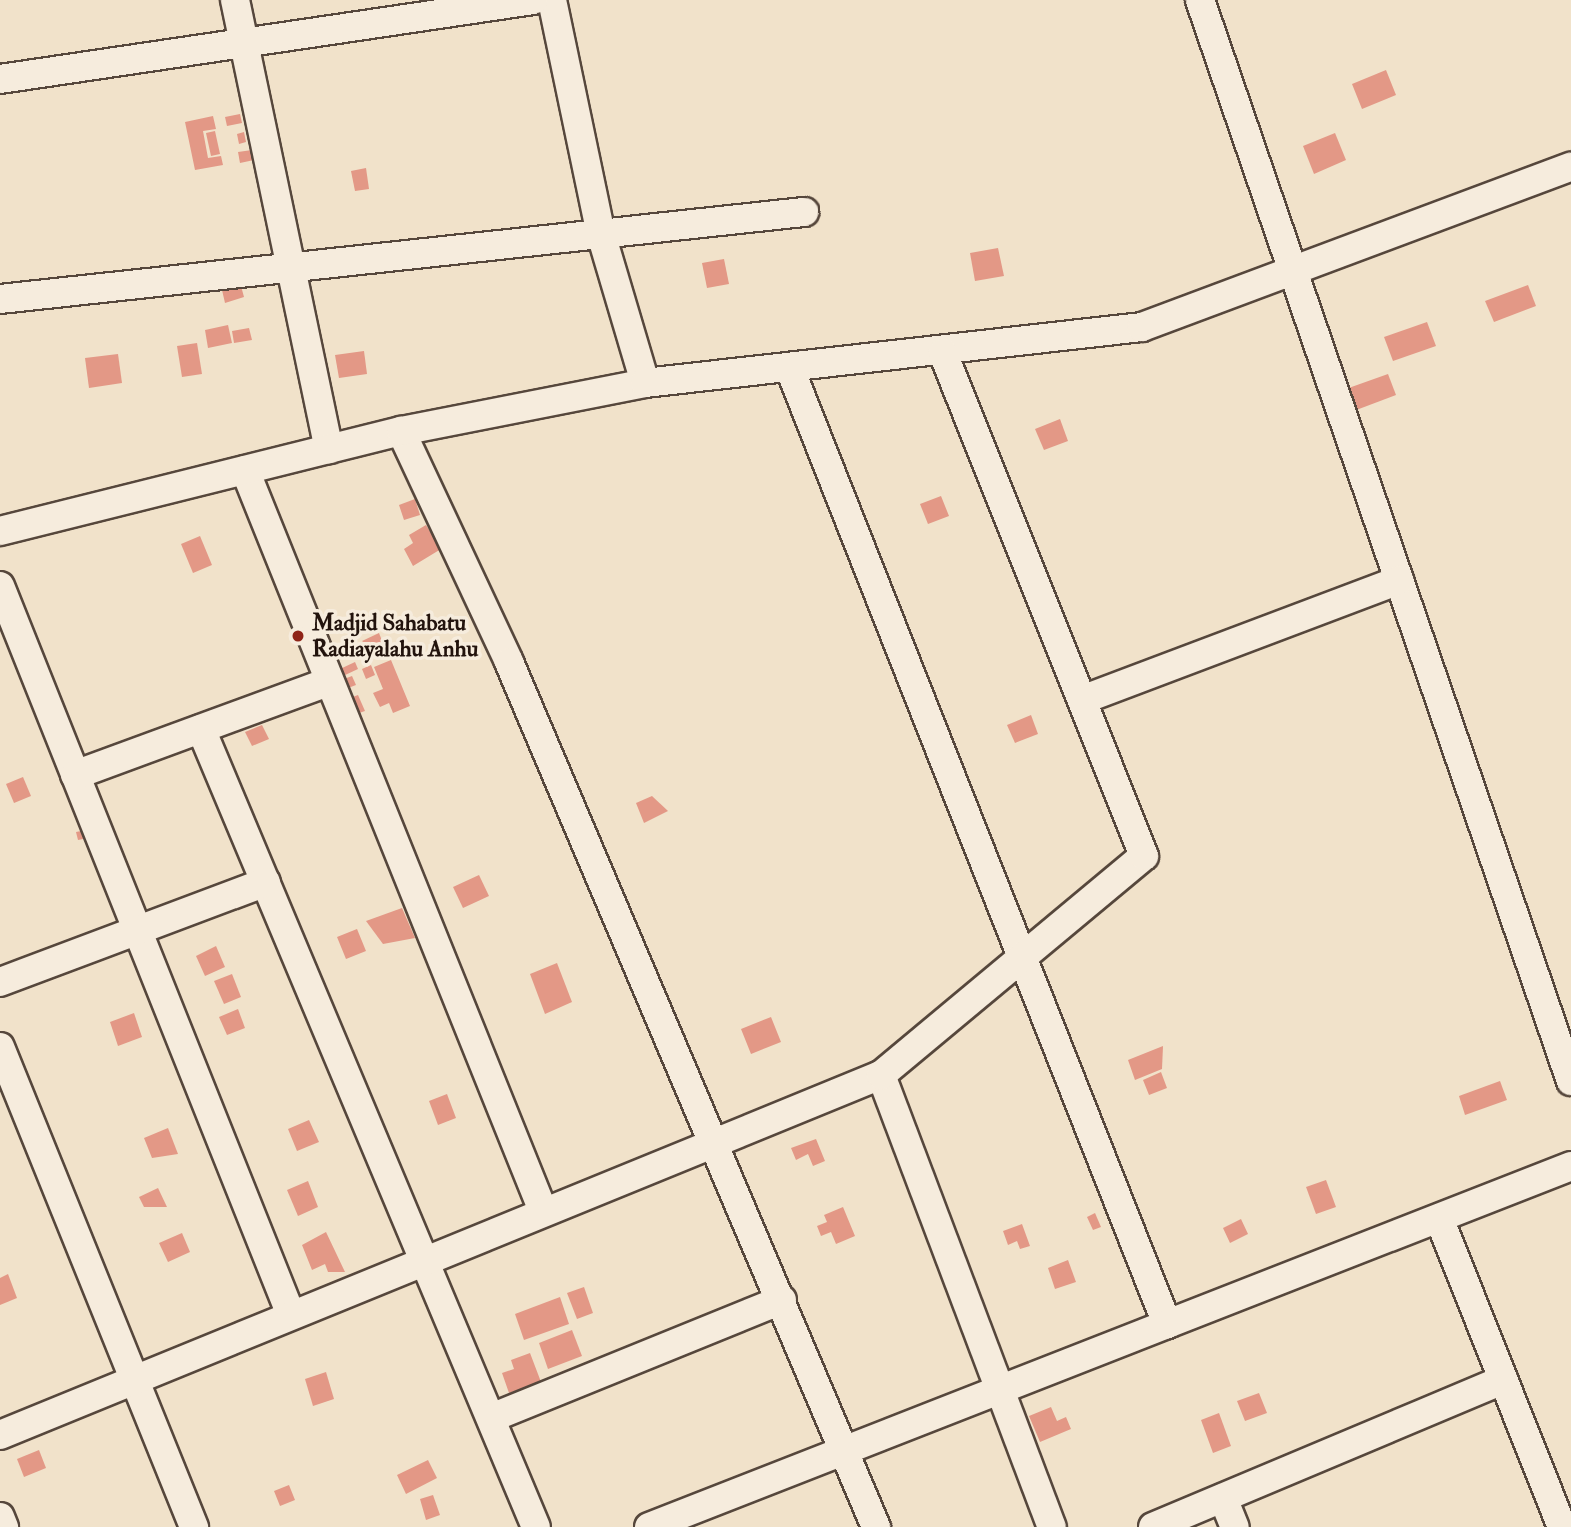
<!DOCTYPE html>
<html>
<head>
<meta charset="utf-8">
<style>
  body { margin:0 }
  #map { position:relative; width:1571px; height:1527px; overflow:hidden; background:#f1e2ca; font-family:"IM FELL Double Pica",serif }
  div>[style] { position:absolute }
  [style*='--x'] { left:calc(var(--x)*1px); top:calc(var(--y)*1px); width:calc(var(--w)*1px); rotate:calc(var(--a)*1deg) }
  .building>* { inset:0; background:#e39886 }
  .roads { filter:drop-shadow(2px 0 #56473c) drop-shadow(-2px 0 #56473c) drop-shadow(0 2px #56473c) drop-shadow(0 -2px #56473c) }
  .minor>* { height:28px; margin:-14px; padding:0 14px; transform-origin:14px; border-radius:14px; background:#f6ecdd }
  .dots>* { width:19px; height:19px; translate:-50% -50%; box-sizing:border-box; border:4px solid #f6ecdd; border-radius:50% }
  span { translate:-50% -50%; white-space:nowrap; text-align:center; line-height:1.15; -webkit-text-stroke:7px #f6ecdd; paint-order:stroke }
  .poi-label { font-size:23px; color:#22130d; font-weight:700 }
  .left { translate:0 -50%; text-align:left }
</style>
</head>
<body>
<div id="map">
  <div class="building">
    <i style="clip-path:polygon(1386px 70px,1396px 95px,1362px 109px,1352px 84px)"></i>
    <i style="clip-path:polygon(240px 114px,242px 123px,227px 126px,225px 117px)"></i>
    <i style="clip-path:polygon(213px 116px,216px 129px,203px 131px,208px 158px,221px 156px,223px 165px,195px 170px,185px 122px)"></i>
    <i style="clip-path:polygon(215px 131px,220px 154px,211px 156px,206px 133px)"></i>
    <i style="clip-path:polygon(244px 132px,246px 142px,239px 144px,237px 134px)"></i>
    <i style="clip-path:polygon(1335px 133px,1346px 160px,1314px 174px,1303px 146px)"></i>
    <i style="clip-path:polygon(252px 150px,254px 160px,240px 163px,238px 152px)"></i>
    <i style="clip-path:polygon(366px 168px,369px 189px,355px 191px,351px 171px)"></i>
    <i style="clip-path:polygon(998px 248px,1004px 276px,975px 281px,970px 253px)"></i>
    <i style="clip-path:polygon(724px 259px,729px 284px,707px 288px,702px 263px)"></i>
    <i style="clip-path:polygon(1528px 285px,1536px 306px,1494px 322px,1485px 301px)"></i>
    <i style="clip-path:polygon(241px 286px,244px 297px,225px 303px,222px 290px)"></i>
    <i style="clip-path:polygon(1427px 322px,1436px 346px,1393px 361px,1384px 337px)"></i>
    <i style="clip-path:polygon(228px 325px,232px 343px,208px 348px,205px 330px)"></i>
    <i style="clip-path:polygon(249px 328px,252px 340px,234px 343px,232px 331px)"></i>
    <i style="clip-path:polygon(197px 343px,202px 374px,182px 377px,177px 346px)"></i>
    <i style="clip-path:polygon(364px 351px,367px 374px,339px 378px,335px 355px)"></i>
    <i style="clip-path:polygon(118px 354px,122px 383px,89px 388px,85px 358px)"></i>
    <i style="clip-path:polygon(1388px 374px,1396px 395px,1351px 412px,1343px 390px)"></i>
    <i style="clip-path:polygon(1060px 419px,1068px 441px,1044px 450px,1035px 429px)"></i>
    <i style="clip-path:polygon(941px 496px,949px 516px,928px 524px,920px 504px)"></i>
    <i style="clip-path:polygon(415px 499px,420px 515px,404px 520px,399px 505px)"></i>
    <i style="clip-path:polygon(426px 525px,441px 549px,413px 566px,404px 549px,413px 543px,409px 535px)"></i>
    <i style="clip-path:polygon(200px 536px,212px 565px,193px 573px,181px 544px)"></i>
    <i style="clip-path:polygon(379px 633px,386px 651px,378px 655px,362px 641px)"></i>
    <i style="clip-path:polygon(344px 647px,347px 656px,336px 660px,333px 652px)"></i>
    <i style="clip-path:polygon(391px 660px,410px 706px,393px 713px,389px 703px,380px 707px,373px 693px,383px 689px,374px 667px)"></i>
    <i style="clip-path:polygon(355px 662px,358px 669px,343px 676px,340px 669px)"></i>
    <i style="clip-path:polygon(371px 665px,375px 675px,366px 679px,362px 669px)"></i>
    <i style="clip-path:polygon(352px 676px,356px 685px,348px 688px,344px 679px)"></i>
    <i style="clip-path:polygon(358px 695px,365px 711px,356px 714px,350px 698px)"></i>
    <i style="clip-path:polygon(1031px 715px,1038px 734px,1015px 743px,1007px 725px)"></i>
    <i style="clip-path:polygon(262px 725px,269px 739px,252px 746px,245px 732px)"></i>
    <i style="clip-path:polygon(23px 777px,31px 796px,14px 803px,6px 784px)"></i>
    <i style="clip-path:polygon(652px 796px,668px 811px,644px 823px,636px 803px)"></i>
    <i style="clip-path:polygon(86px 830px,88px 838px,78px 840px,76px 832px)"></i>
    <i style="clip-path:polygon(479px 875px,489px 896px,463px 908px,453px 887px)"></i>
    <i style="clip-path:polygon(402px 908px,415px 938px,383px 944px,366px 921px)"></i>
    <i style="clip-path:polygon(357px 929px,366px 951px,346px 959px,337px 937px)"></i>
    <i style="clip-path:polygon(216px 946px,225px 967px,205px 976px,196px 956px)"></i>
    <i style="clip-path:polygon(557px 963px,572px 1002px,545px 1014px,530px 974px)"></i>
    <i style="clip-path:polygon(232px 974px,241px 997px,224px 1004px,214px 981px)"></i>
    <i style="clip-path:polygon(238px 1009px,245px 1028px,227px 1035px,219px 1017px)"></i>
    <i style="clip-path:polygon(134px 1013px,142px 1037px,118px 1046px,110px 1022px)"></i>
    <i style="clip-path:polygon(771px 1017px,781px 1042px,751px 1054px,741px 1029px)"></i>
    <i style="clip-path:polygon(1163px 1046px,1162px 1069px,1135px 1080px,1128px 1060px)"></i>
    <i style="clip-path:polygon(1161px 1072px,1167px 1088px,1149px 1095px,1143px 1080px)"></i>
    <i style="clip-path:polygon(1500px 1081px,1507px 1100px,1465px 1115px,1459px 1096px)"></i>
    <i style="clip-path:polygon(447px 1094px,456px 1118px,438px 1125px,429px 1101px)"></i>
    <i style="clip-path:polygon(309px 1120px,319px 1142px,297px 1151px,288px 1129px)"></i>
    <i style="clip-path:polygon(168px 1128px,178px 1154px,152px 1158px,144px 1138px)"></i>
    <i style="clip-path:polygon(816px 1139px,825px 1161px,813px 1166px,808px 1154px,796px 1160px,791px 1148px)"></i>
    <i style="clip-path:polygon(1326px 1180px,1336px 1207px,1316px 1214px,1306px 1187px)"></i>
    <i style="clip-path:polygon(308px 1181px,318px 1207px,298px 1216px,287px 1190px)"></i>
    <i style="clip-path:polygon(158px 1188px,167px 1207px,144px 1207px,139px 1197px)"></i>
    <i style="clip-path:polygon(843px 1207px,855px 1236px,836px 1244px,831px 1232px,821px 1236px,817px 1226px,827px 1222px,824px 1215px)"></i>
    <i style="clip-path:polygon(1095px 1213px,1101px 1227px,1093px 1230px,1087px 1217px)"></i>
    <i style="clip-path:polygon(1241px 1219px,1248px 1234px,1230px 1243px,1223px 1228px)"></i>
    <i style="clip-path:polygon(1022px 1224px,1030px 1246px,1020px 1249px,1017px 1241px,1008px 1245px,1003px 1231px)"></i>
    <i style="clip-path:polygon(326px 1232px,345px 1272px,328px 1272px,325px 1264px,312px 1270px,302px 1245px)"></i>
    <i style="clip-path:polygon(182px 1233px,190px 1252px,168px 1262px,159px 1243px)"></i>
    <i style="clip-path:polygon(1068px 1260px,1076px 1282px,1055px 1289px,1048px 1268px)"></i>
    <i style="clip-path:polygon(8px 1274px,17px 1298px,0 1305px,0 1278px)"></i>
    <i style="clip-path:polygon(584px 1287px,593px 1313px,577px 1319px,567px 1293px)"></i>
    <i style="clip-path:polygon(560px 1297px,569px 1324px,524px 1340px,515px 1314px)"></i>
    <i style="clip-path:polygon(572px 1330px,582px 1356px,548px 1369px,539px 1343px)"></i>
    <i style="clip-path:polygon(530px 1353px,541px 1382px,509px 1393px,502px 1373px,514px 1369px,511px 1360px)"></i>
    <i style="clip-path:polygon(326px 1372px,334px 1399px,313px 1406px,305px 1379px)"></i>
    <i style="clip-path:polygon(1259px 1393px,1267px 1413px,1245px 1421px,1237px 1401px)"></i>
    <i style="clip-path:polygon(1051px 1407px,1057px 1421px,1066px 1417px,1071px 1429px,1040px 1442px,1029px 1416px)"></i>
    <i style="clip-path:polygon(1219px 1413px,1231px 1446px,1213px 1453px,1201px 1420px)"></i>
    <i style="clip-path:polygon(39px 1450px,46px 1468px,24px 1477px,17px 1459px)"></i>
    <i style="clip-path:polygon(428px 1460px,437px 1478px,406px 1494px,397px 1475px)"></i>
    <i style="clip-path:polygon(289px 1485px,295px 1500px,280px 1506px,274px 1491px)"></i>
    <i style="clip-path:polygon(433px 1495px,440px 1515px,426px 1520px,420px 1499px)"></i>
  </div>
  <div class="roads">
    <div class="minor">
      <i style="--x:235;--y:0;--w:459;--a:78.2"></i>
      <i style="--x:552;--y:0;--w:239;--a:78.2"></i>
      <i style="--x:601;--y:234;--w:155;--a:73.5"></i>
      <i style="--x:1200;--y:0;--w:1143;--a:71.06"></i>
      <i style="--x:0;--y:79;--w:539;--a:-8.43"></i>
      <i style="--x:0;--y:299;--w:809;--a:-6.18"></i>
      <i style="--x:790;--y:369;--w:1027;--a:68.46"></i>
      <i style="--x:401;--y:431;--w:255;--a:64.9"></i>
      <i style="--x:509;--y:662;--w:940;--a:67.01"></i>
      <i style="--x:245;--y:470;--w:799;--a:68.09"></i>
      <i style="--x:0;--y:531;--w:413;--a:-14"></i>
      <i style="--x:401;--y:431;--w:249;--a:-11.1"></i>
      <i style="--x:645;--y:383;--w:500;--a:-6.43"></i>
      <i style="--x:1142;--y:327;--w:458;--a:-20.5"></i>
      <i style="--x:0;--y:586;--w:785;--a:68.24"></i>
      <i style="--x:1082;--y:700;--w:339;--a:-20.7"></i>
      <i style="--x:201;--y:729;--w:865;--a:67.23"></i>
      <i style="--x:75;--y:775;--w:270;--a:-20.2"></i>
      <i style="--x:0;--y:982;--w:284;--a:-20.6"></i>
      <i style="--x:0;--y:1047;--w:518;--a:67.99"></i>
      <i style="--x:881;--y:1075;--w:483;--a:69.3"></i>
      <i style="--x:1439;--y:1218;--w:333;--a:68.3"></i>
      <i style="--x:491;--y:1418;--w:314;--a:-22.1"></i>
      <i style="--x:0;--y:1435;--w:952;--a:-22.23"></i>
      <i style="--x:881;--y:1075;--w:342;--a:-39.8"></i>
      <i style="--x:1144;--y:856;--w:542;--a:-111.78"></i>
      <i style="--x:1223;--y:1498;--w:31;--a:68"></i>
      <i style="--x:0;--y:1517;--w:11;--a:68"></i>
      <i style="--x:649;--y:1527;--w:990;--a:-21.38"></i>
      <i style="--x:1153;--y:1527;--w:380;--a:-22.8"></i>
    </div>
  </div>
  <div class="dots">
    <i style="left:298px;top:636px;background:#8f2418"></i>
  </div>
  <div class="poi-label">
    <span class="left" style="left:312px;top:636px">Madjid Sahabatu<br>Radiayalahu Anhu</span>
  </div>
</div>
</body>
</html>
